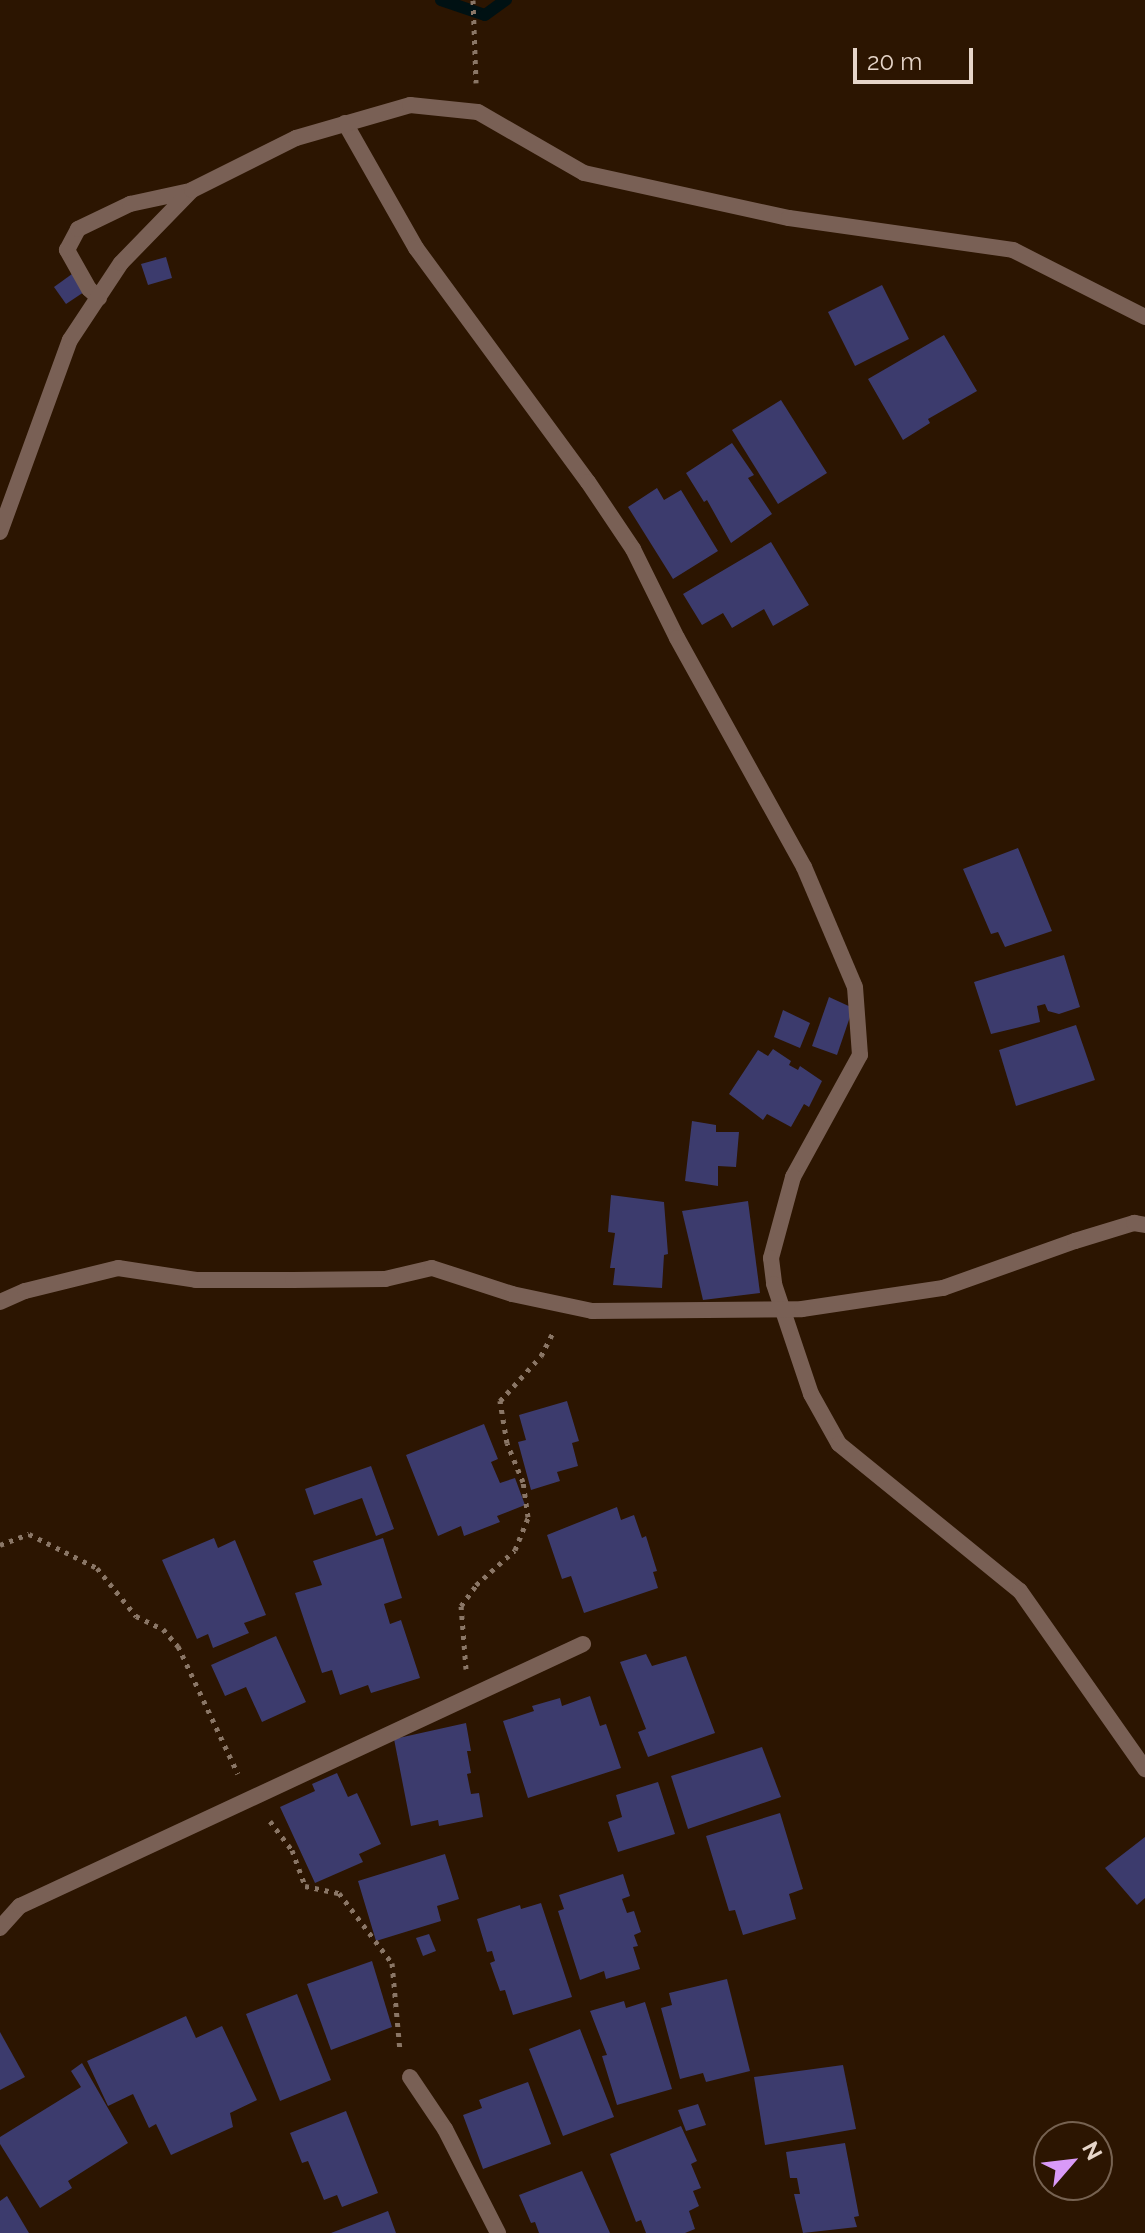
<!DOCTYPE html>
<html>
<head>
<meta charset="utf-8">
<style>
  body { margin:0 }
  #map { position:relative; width:1145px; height:2233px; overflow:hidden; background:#2c1501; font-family:Raleway,sans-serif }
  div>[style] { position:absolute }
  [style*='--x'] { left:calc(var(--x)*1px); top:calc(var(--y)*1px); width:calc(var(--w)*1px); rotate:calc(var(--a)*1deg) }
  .stream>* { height:12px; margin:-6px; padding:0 6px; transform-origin:6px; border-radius:6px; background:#001113 }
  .building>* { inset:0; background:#3c3b6d }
  .path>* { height:5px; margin-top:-2.5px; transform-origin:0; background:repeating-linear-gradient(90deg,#8a7666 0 4px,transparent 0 10px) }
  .minor>* { height:16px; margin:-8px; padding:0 8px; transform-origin:8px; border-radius:8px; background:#796055 }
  span { translate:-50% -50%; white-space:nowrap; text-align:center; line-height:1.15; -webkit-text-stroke:8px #2c1501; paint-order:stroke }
  .north { position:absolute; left:1033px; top:2121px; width:80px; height:80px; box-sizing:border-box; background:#2c1501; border:2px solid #766251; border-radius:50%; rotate:62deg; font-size:22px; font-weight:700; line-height:32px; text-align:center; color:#e6d5c9 }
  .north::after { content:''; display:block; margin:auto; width:28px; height:36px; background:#d99af8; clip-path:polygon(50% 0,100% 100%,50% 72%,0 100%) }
  .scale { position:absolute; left:853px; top:48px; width:120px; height:36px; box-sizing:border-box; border:4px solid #e6d5c9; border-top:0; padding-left:10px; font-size:24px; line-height:28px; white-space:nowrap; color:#e6d5c9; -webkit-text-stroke:6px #2c1501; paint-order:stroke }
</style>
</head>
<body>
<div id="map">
  <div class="stream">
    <i style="--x:441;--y:0;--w:46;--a:18.8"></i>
    <i style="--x:485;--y:15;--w:26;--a:-36"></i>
  </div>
  <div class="building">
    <i style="clip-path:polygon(166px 257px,172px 278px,148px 285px,141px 264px)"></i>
    <i style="clip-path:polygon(72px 274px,84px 292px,66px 304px,54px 287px)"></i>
    <i style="clip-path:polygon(882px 285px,909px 339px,855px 366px,828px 312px)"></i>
    <i style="clip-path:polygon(944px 335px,977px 391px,928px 419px,930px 423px,903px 440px,868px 379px)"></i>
    <i style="clip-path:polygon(781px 400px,827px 473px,778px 504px,732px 430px)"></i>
    <i style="clip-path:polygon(732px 443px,754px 475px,748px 478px,772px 514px,731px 543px,707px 500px,704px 502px,686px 473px)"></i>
    <i style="clip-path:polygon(657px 488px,664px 500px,681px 490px,718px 551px,673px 579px,628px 507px)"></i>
    <i style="clip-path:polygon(771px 542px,809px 605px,773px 626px,764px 609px,732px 628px,723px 613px,702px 625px,683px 594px)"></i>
    <i style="clip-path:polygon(1018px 848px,1052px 931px,1005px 947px,998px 932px,991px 934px,963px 869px)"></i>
    <i style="clip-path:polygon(1064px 955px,1080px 1007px,1059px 1014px,1048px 1011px,1045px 1004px,1037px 1006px,1040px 1022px,991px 1034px,974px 982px)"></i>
    <i style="clip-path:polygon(829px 997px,853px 1008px,837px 1055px,812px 1046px)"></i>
    <i style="clip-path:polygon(783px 1010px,810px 1023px,800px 1048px,774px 1037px)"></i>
    <i style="clip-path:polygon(1076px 1025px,1095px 1080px,1016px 1106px,999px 1050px)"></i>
    <i style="clip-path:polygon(773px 1049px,791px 1061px,789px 1065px,798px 1070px,800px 1066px,822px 1081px,809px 1107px,804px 1104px,791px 1127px,767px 1114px,763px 1120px,729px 1094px,758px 1050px,768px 1056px)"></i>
    <i style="clip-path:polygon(692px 1121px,716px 1125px,716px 1132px,739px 1132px,736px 1167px,718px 1166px,718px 1186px,685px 1181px)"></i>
    <i style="clip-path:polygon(611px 1195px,664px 1202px,668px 1254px,664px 1255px,662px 1288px,613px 1285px,615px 1268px,610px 1268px,615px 1233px,608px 1232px)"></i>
    <i style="clip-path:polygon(748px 1201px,760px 1293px,703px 1300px,682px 1211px)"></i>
    <i style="clip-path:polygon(567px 1401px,579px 1441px,572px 1443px,578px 1466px,557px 1472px,560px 1481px,531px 1490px,518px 1442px,526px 1440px,519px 1415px)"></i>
    <i style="clip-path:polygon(484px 1424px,498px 1459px,491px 1462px,500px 1483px,515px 1478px,525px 1505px,497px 1516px,500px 1522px,464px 1536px,461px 1526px,438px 1536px,406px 1455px)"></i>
    <i style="clip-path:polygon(371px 1466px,394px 1529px,376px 1536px,362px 1498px,314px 1515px,305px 1489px)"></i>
    <i style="clip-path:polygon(617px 1507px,621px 1520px,634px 1515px,642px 1538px,646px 1536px,657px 1571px,653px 1572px,658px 1588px,584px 1613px,571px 1576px,562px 1579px,547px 1535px)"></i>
    <i style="clip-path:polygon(214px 1538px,218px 1548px,235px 1540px,266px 1615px,244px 1623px,249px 1633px,213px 1648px,208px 1634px,197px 1639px,162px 1560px)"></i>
    <i style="clip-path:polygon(383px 1538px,402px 1598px,384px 1604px,390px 1624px,401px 1620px,420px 1678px,371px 1693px,368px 1685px,340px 1695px,332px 1670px,322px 1673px,295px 1593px,322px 1585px,313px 1561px)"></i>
    <i style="clip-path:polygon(276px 1636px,306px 1702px,262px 1722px,246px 1687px,225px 1696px,211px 1665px)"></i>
    <i style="clip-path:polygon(646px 1654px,652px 1666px,686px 1656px,715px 1733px,648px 1757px,638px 1732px,646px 1729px,620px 1662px)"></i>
    <i style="clip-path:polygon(590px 1696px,600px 1726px,606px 1724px,621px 1768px,528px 1798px,503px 1721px,534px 1711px,532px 1706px,560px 1698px,562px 1706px)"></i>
    <i style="clip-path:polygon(466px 1723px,471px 1751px,467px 1751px,471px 1773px,467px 1774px,471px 1794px,479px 1793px,483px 1817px,439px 1826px,438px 1820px,411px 1826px,394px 1739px)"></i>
    <i style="clip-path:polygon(762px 1747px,781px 1797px,688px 1829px,671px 1776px)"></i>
    <i style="clip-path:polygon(337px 1773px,348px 1797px,357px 1793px,381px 1844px,359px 1854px,363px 1862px,315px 1883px,280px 1807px,315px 1791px,312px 1784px)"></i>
    <i style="clip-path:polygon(658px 1782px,675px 1834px,618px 1852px,608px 1822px,622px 1817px,616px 1795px)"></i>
    <i style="clip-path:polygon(780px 1813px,803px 1889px,789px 1894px,796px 1919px,743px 1935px,735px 1910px,729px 1911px,706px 1836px)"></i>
    <i style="clip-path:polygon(1145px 1837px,1145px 1898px,1137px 1905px,1105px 1868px)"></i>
    <i style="clip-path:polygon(445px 1854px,459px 1899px,437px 1906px,441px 1921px,376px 1941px,358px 1881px)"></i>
    <i style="clip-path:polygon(623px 1874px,630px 1896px,622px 1899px,627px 1913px,634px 1911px,641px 1932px,634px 1935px,638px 1946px,633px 1947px,640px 1969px,606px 1979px,604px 1971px,580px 1980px,558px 1911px,564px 1909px,559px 1895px)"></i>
    <i style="clip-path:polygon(541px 1903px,572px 1997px,513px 2015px,505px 1990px,500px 1991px,490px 1963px,495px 1961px,492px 1951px,487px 1952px,477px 1919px,520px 1905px,521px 1909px)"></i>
    <i style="clip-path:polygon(429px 1934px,436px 1951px,423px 1956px,416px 1938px)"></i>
    <i style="clip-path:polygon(372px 1961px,392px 2027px,331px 2050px,307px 1984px)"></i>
    <i style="clip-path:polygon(727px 1979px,750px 2071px,706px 2082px,703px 2073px,680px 2079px,661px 2008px,672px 2005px,669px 1993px)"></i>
    <i style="clip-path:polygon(297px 1994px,331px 2080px,280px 2101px,246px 2014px)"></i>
    <i style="clip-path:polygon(624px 2001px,626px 2008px,645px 2002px,672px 2089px,617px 2105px,602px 2056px,607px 2055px,590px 2011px)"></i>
    <i style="clip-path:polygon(186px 2016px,196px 2038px,222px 2026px,257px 2100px,230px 2113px,233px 2127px,171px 2155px,156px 2124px,149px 2128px,133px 2094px,108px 2106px,87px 2061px)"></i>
    <i style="clip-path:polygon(580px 2029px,614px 2117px,563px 2136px,529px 2049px)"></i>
    <i style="clip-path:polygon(0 2032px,25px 2077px,0 2090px)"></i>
    <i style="clip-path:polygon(82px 2063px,128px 2143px,68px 2181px,72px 2188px,40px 2208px,0 2144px,0 2137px,81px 2087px,71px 2071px)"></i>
    <i style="clip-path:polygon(843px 2065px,856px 2129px,765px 2145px,754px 2077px)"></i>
    <i style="clip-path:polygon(528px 2082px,551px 2144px,483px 2169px,463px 2115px,482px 2108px,479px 2100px)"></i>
    <i style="clip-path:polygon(698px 2104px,706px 2125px,686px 2131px,678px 2110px)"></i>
    <i style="clip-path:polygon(346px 2111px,378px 2193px,342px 2207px,337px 2195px,324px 2200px,308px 2161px,302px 2163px,290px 2133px)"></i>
    <i style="clip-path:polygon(681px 2126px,697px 2161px,691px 2164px,701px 2188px,693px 2191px,699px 2206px,689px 2211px,695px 2229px,685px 2233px,646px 2233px,641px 2220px,636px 2222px,610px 2154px)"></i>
    <i style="clip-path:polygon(845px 2143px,859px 2216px,854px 2217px,857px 2227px,803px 2233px,794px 2194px,800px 2194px,797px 2178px,790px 2178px,786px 2152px)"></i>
    <i style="clip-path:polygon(582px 2171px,610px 2233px,539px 2233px,535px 2222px,531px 2223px,519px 2195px)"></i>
    <i style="clip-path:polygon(7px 2196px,29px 2233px,0 2233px,0 2201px)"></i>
    <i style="clip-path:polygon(388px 2211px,396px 2233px,331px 2233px)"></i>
  </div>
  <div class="path">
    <i style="--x:473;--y:0;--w:83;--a:87.9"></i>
    <i style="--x:0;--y:1545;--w:31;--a:-21"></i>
    <i style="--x:29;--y:1534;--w:76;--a:26.6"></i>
    <i style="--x:97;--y:1568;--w:62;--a:50.9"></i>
    <i style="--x:136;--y:1616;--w:30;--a:26"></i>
    <i style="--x:163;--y:1629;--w:23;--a:49"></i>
    <i style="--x:178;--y:1646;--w:141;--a:64.9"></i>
    <i style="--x:466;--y:1669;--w:63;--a:-94.5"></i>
    <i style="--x:461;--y:1606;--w:26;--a:-54"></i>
    <i style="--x:476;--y:1585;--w:52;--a:-41.9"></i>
    <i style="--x:515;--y:1550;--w:35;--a:-68"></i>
    <i style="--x:528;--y:1517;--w:35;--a:-98"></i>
    <i style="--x:523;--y:1482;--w:42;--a:-112.3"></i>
    <i style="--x:507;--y:1443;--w:43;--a:-99.5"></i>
    <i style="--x:500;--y:1401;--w:61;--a:-47.7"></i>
    <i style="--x:541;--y:1356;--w:28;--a:-63"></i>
    <i style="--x:270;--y:1821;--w:36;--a:53"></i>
    <i style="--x:292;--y:1850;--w:38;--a:70"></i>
    <i style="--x:305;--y:1886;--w:35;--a:12"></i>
    <i style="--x:339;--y:1893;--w:88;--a:52.9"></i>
    <i style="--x:392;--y:1963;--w:88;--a:84.8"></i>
  </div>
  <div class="minor">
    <i style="--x:345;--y:123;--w:144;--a:60.4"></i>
    <i style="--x:416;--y:248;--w:290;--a:53.7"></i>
    <i style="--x:588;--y:482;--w:81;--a:56.1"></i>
    <i style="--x:633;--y:549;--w:99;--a:63.7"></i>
    <i style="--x:677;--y:638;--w:262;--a:61"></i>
    <i style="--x:804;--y:867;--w:130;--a:67"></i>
    <i style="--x:855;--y:987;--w:68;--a:85.8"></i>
    <i style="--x:860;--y:1055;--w:139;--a:118.8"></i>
    <i style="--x:793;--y:1177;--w:84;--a:105.2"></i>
    <i style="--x:771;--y:1258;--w:26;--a:83"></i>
    <i style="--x:774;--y:1284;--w:116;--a:71.4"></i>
    <i style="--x:811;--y:1394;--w:57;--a:60.8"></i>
    <i style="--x:839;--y:1444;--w:233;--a:39.1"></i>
    <i style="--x:1020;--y:1591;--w:218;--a:54.9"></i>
    <i style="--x:99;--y:298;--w:13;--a:-138"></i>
    <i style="--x:89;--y:289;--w:45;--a:-119.4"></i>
    <i style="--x:67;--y:250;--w:24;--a:-62"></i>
    <i style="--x:78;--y:229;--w:58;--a:-25.7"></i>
    <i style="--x:130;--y:204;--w:61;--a:-12.2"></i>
    <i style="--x:0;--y:532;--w:204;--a:-70"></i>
    <i style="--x:70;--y:340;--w:92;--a:-56.5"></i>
    <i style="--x:121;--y:263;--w:102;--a:-45.8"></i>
    <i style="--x:192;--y:190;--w:116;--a:-26.6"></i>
    <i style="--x:296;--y:138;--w:119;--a:-16.1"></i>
    <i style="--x:410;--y:105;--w:68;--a:5.9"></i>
    <i style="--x:478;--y:112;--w:122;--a:29.9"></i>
    <i style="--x:584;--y:173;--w:210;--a:12.4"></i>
    <i style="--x:789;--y:218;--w:226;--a:8.1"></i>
    <i style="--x:1013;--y:250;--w:148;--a:26.9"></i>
    <i style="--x:0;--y:1302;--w:27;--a:-24"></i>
    <i style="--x:25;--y:1291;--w:96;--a:-13.9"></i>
    <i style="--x:118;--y:1268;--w:79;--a:8.7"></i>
    <i style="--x:196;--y:1280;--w:97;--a:0"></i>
    <i style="--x:293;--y:1280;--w:92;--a:-0.6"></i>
    <i style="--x:385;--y:1279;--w:48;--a:-13.2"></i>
    <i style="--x:432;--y:1268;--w:84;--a:18"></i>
    <i style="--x:512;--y:1294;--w:82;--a:12"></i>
    <i style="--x:592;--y:1311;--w:210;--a:-0.5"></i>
    <i style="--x:802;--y:1309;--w:143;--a:-8.5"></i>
    <i style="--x:943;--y:1288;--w:140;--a:-19.6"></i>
    <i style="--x:1075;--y:1241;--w:62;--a:-17"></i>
    <i style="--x:1134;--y:1223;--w:11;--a:10"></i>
    <i style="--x:0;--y:1928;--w:30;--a:-48"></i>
    <i style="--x:20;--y:1906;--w:621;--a:-24.96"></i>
    <i style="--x:410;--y:2077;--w:63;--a:56.1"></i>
    <i style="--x:445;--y:2129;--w:117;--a:63"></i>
  </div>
  <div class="north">N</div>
  <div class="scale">20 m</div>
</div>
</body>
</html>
